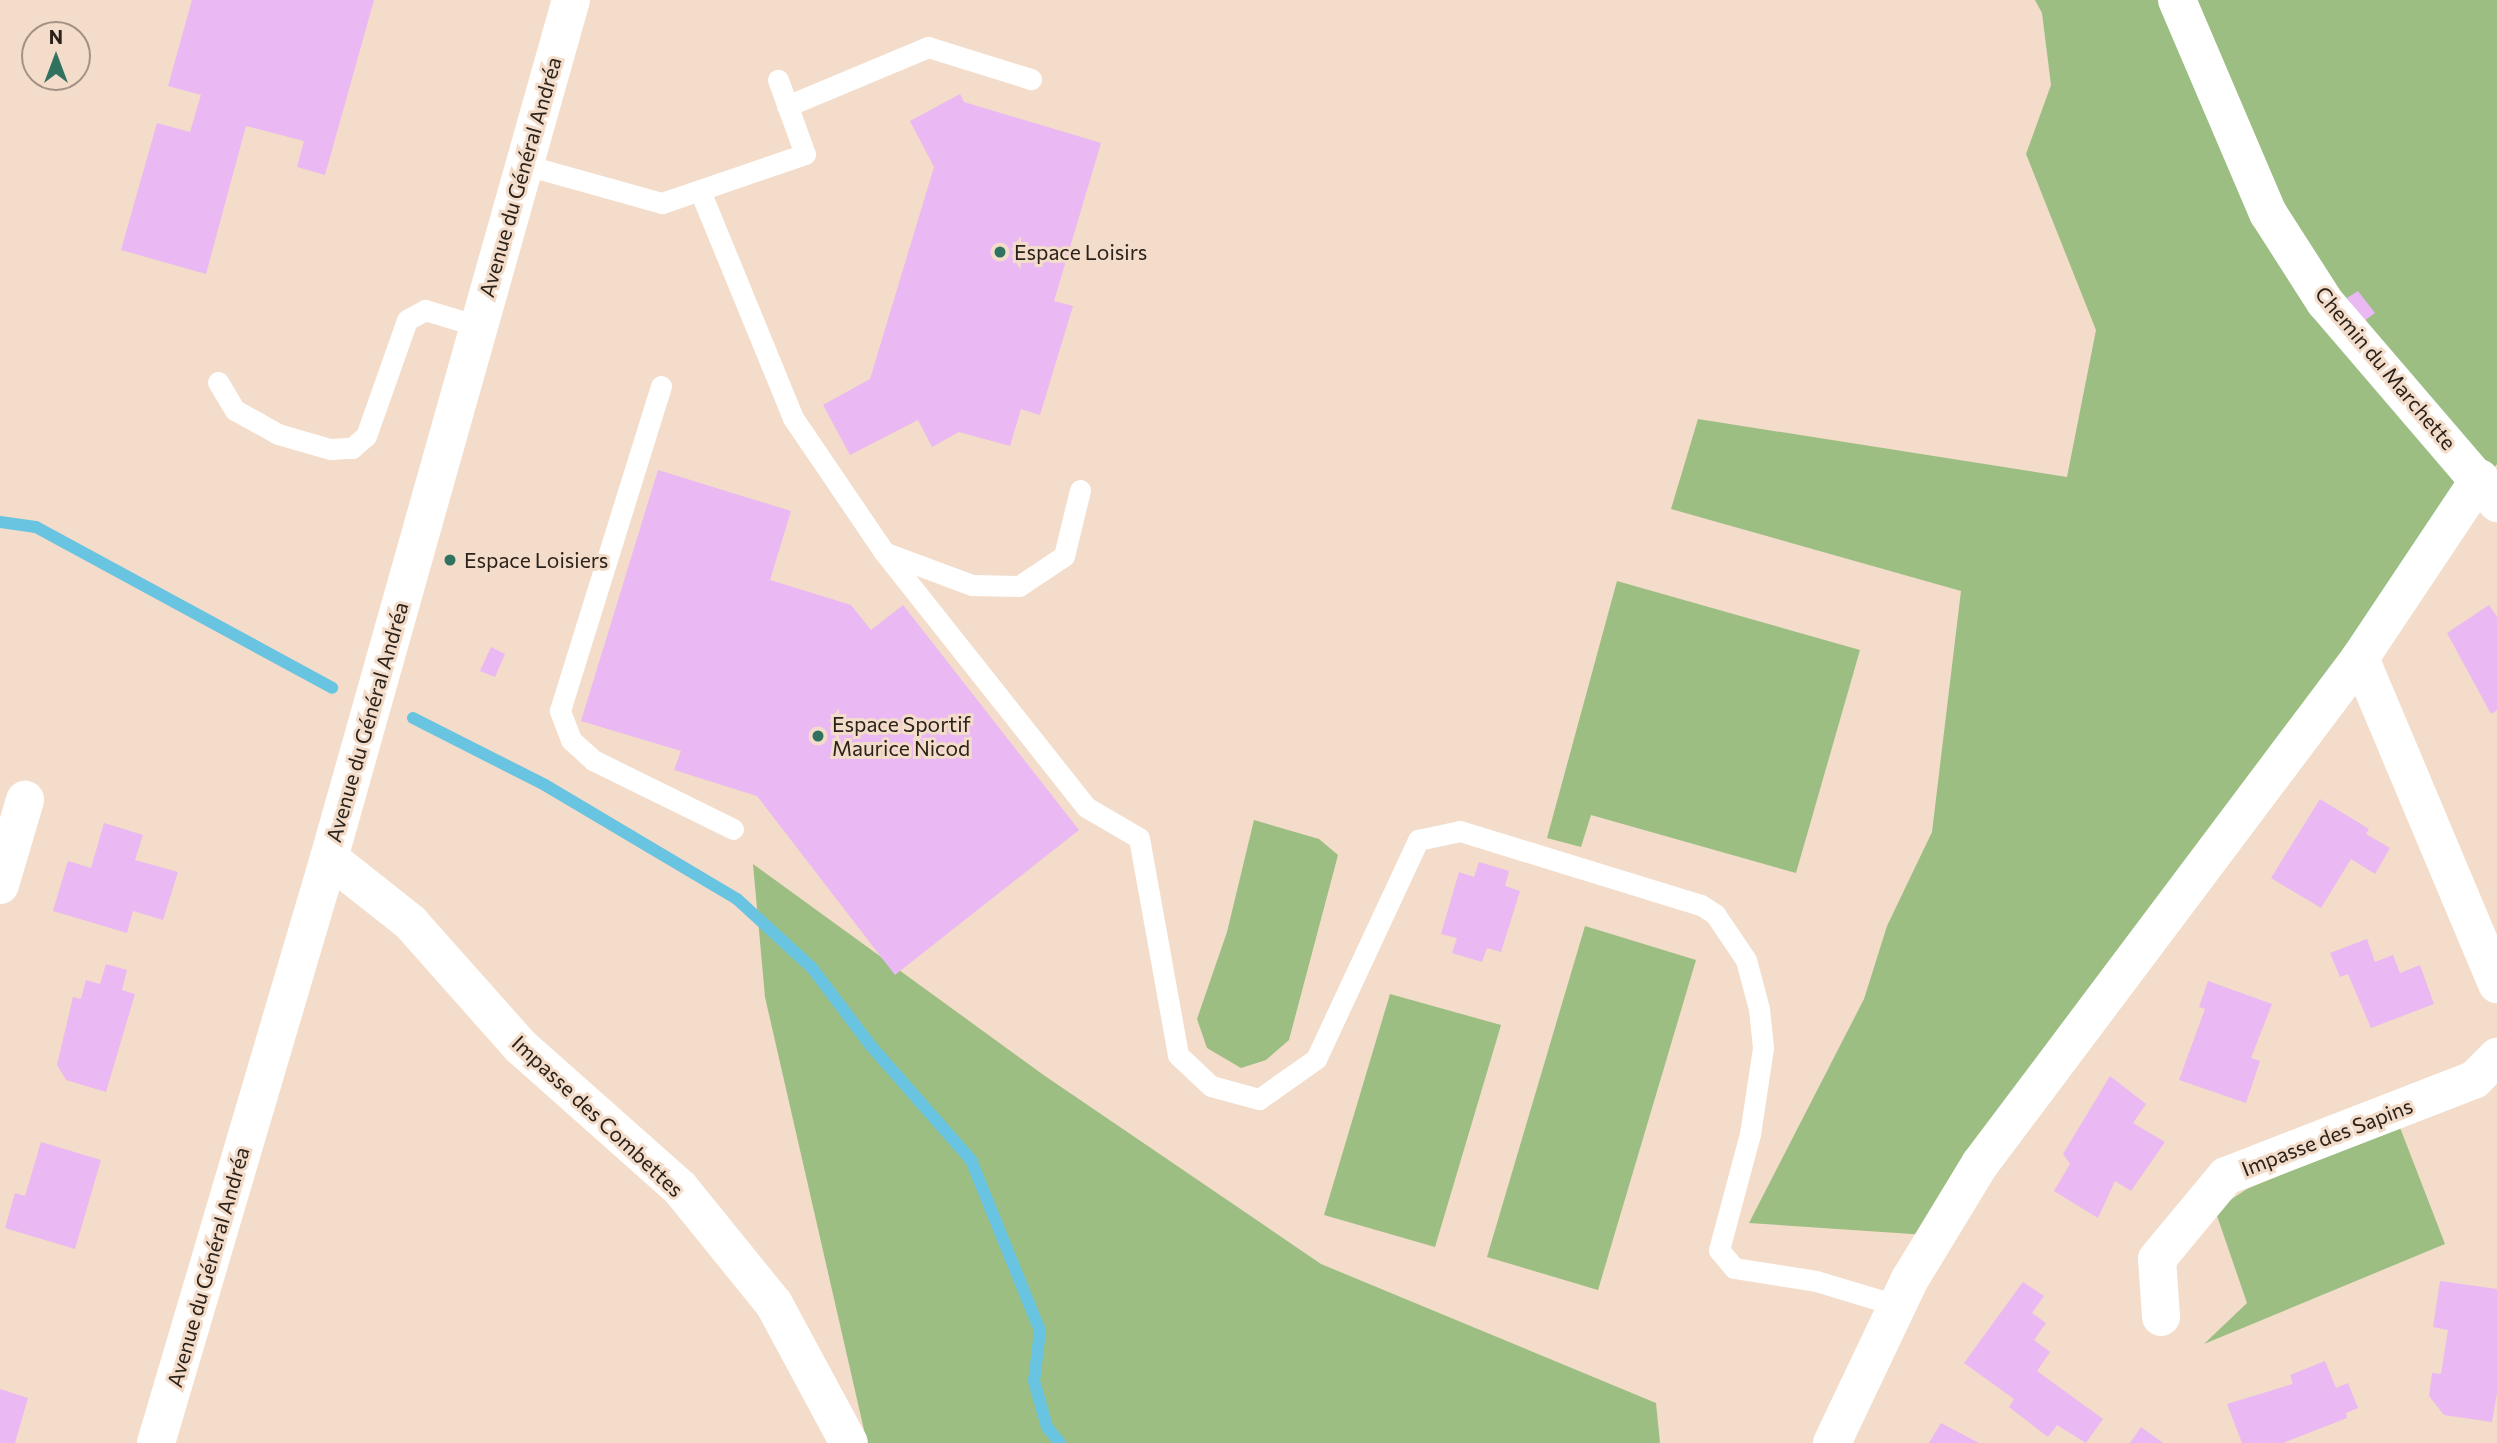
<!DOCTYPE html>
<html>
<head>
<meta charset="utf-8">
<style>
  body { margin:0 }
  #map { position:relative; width:2497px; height:1443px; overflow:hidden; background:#f3dcc9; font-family:Commissioner,sans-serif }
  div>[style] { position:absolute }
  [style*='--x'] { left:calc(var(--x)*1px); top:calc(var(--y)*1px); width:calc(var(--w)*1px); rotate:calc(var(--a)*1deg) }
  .green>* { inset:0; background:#9cbe83 }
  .stream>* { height:12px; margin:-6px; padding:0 6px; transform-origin:6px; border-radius:6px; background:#68c4e0 }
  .building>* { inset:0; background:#eab8f2 }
  .lane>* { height:21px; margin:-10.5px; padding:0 10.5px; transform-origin:10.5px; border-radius:10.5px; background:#fff }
  .street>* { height:38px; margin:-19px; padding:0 19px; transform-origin:19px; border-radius:19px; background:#fff }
  .secondary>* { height:38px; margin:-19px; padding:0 19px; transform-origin:19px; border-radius:19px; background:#fff }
  .dots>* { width:19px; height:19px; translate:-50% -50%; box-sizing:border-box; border:4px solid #f3dcc9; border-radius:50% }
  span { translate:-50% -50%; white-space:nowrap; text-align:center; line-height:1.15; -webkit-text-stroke:6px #f3dcc9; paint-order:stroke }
  .street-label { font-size:21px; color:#2a221b }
  .poi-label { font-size:21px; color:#2a221b }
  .left { translate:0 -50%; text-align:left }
  .north { position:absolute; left:21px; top:21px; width:70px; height:70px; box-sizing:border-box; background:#f3dcc9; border:2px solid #a39283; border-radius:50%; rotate:0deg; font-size:19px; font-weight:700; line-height:28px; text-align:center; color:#2a221b }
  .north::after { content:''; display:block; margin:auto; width:24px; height:32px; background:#317160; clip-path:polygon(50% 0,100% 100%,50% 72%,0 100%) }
</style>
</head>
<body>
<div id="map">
  <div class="green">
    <i style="clip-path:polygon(2035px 0,2497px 0,2497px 464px,1927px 1235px,1749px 1223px,1864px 999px,1887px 926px,1932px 832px,1961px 591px,1671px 509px,1698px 419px,2067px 477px,2096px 330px,2026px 154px,2051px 85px,2042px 13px)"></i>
    <i style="clip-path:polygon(1617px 581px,1860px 650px,1796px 873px,1591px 815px,1581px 847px,1547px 838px)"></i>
    <i style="clip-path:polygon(1254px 820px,1319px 839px,1338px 855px,1289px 1040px,1266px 1060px,1241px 1068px,1207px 1048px,1197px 1019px,1227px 932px)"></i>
    <i style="clip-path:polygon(753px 864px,1045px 1076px,1321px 1264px,1656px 1403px,1660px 1443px,867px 1443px,765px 997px)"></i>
    <i style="clip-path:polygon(1585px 926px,1696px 960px,1598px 1290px,1487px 1257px)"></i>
    <i style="clip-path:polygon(1390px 994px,1501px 1025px,1435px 1247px,1324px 1215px)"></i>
    <i style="clip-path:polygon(2399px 1125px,2445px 1244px,2204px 1344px,2247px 1303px,2215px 1210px,2247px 1189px)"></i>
  </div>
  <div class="stream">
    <i style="--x:0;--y:522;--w:36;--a:8"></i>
    <i style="--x:36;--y:527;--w:337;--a:28.5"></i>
    <i style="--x:413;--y:718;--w:148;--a:26.9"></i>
    <i style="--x:545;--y:785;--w:223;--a:30.7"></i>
    <i style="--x:737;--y:899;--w:102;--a:42.6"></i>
    <i style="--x:812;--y:968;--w:98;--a:52.9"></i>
    <i style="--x:871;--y:1046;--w:152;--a:48.7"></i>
    <i style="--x:971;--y:1160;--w:184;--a:68"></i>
    <i style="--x:1040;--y:1331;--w:50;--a:96.8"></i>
    <i style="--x:1034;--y:1381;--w:48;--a:74.2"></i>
    <i style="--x:1047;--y:1427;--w:21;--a:51"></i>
  </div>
  <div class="building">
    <i style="clip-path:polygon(192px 0,374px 0,325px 175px,297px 167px,304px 141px,246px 126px,206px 274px,121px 250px,157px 123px,190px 132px,201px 95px,168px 86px)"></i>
    <i style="clip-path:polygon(960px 94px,964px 102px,1101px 143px,1054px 301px,1073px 306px,1040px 415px,1021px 409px,1010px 446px,959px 432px,932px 447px,918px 420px,850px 455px,823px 405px,870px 379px,934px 167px,910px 121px)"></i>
    <i style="clip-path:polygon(2358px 291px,2375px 313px,2364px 321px,2347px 298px)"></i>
    <i style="clip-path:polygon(658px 470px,791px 511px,770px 580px,851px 605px,871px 630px,903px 605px,1079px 830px,895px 975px,757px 796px,674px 770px,681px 751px,581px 721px)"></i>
    <i style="clip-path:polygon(2489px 605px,2497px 617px,2497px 710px,2491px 714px,2447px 633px)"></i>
    <i style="clip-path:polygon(491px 647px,505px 654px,495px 677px,480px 671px)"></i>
    <i style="clip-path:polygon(2320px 799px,2369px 829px,2366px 834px,2390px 848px,2375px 874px,2351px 859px,2321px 908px,2271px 878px)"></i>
    <i style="clip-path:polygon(104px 823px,143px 835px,135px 860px,178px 872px,163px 920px,133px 911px,127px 933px,53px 911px,68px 861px,91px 868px)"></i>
    <i style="clip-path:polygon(1479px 862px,1509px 871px,1505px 886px,1520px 891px,1501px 952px,1487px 948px,1482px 962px,1452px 953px,1457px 938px,1441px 934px,1459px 872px,1474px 877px)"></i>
    <i style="clip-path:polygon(2367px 939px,2375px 962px,2393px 955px,2400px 973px,2420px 965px,2434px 1004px,2371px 1028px,2348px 974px,2340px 977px,2330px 953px)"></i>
    <i style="clip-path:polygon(106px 964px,127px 970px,122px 990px,135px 994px,106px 1092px,66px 1080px,57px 1065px,73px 997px,81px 999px,86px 980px,100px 984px)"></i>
    <i style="clip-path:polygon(2208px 981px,2272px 1004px,2251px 1058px,2260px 1061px,2246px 1103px,2179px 1080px,2205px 1009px,2199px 1007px)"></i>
    <i style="clip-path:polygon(2110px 1076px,2146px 1104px,2133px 1123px,2165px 1142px,2131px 1191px,2115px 1181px,2098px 1218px,2054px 1191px,2070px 1164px,2063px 1154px)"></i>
    <i style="clip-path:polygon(41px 1142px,101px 1160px,75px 1249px,5px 1228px,15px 1193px,25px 1196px)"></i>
    <i style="clip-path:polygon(2440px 1281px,2497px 1289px,2497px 1393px,2492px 1422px,2444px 1415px,2429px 1396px,2432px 1373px,2441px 1374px,2448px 1330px,2433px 1327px)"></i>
    <i style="clip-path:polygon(2023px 1282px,2044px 1296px,2032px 1313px,2046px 1323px,2034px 1340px,2050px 1352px,2037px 1371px,2103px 1419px,2086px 1443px,2057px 1425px,2048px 1437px,2009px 1407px,2014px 1399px,1964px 1363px)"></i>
    <i style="clip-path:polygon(2325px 1361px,2336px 1388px,2348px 1383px,2358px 1408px,2346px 1413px,2347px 1418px,2283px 1443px,2242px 1443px,2227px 1404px,2293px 1384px,2290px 1375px)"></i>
    <i style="clip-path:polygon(0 1389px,28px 1398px,15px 1443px,0 1443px)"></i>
    <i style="clip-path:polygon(1941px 1423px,1979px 1443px,1929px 1443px)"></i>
    <i style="clip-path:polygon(2141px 1427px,2163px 1443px,2130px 1443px)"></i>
  </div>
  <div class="lane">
    <i style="--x:787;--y:106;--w:153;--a:-22.7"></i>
    <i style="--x:928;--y:47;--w:108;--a:17.3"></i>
    <i style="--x:522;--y:164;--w:145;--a:15.6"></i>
    <i style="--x:662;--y:203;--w:151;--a:-18.9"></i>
    <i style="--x:805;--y:154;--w:79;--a:-110"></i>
    <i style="--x:700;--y:191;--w:245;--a:67.7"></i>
    <i style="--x:793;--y:418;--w:162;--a:55.8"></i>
    <i style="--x:884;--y:552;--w:325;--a:51.6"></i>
    <i style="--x:1086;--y:807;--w:61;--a:30.3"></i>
    <i style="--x:1139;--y:838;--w:220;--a:79.8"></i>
    <i style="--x:1178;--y:1055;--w:45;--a:43.2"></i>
    <i style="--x:1211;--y:1086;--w:50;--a:15.2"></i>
    <i style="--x:1259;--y:1099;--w:70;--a:-35.1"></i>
    <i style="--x:1316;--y:1059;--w:242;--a:-65"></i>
    <i style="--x:1418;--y:840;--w:43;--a:-12.1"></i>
    <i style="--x:1460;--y:831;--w:252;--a:17.1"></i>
    <i style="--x:1701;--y:905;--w:17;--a:33"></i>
    <i style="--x:1715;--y:914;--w:55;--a:56"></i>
    <i style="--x:1746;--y:960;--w:51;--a:75.1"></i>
    <i style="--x:1759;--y:1009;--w:39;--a:84"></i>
    <i style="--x:1763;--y:1048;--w:87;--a:98.6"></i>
    <i style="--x:1750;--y:1134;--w:120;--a:105"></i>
    <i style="--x:1719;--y:1250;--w:23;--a:50"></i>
    <i style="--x:1734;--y:1268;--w:83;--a:9"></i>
    <i style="--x:1816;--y:1281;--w:84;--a:16.7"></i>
    <i style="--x:218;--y:382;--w:33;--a:59"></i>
    <i style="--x:235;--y:410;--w:49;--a:29.2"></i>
    <i style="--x:278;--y:434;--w:54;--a:16.1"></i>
    <i style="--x:330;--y:449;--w:22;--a:-3"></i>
    <i style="--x:352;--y:448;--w:18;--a:-41"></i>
    <i style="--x:366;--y:436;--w:123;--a:-70.5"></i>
    <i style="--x:407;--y:320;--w:21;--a:-29"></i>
    <i style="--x:425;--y:310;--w:55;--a:16.8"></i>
    <i style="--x:661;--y:386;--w:340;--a:107.3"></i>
    <i style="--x:560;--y:711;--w:31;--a:69"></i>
    <i style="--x:571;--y:740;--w:30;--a:42"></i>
    <i style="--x:593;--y:760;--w:156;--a:26.2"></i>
    <i style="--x:886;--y:553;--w:92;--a:20.4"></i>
    <i style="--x:972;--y:585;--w:47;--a:1.2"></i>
    <i style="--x:1019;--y:586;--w:54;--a:-33.7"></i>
    <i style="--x:1064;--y:556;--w:68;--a:-76.4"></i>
  </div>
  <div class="street">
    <i style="--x:2177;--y:0;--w:232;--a:66.9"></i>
    <i style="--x:2268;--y:213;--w:106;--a:57.4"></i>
    <i style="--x:2325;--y:302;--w:265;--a:49.4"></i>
    <i style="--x:2360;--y:658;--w:354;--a:67.2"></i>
    <i style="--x:329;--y:858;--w:103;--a:38.3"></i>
    <i style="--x:410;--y:922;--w:166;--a:48.4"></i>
    <i style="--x:520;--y:1046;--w:214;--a:41.6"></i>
    <i style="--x:680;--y:1188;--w:149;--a:51"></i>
    <i style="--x:774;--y:1304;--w:158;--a:61.7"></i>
    <i style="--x:0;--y:885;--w:89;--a:-73.6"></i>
    <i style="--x:2161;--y:1317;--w:58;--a:-93.9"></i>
    <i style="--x:2157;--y:1259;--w:108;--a:-50.3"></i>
    <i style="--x:2226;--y:1176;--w:266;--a:-21.2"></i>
    <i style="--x:2474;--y:1080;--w:33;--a:-45"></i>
    <i style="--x:1832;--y:1443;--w:182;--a:-64.6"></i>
    <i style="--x:1910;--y:1279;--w:135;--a:-58.7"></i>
    <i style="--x:1980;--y:1164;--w:633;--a:-53.09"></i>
    <i style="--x:2360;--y:658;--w:216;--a:-56.3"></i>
  </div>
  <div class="secondary">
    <i style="--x:156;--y:1443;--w:610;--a:-73.53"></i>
    <i style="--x:329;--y:858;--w:891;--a:-74.25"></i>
  </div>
  <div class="dots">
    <i style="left:1000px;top:252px;background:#317160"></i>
    <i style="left:450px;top:560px;background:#317160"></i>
    <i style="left:818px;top:736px;background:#317160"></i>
  </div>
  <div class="street-label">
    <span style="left:520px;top:177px;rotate:-74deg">Avenue du Général Andréa</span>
    <span style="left:2386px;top:368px;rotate:50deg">Chemin du Marchette</span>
    <span style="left:367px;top:722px;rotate:-74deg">Avenue du Général Andréa</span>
    <span style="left:598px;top:1116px;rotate:43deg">Impasse des Combettes</span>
    <span style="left:2327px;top:1137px;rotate:-21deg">Impasse des Sapins</span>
    <span style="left:208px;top:1267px;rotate:-74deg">Avenue du Général Andréa</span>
  </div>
  <div class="poi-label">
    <span class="left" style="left:1014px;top:252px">Espace Loisirs</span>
    <span class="left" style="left:464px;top:560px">Espace Loisiers</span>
    <span class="left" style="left:832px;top:736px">Espace Sportif<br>Maurice Nicod</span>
  </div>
  <div class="north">N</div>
</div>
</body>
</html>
